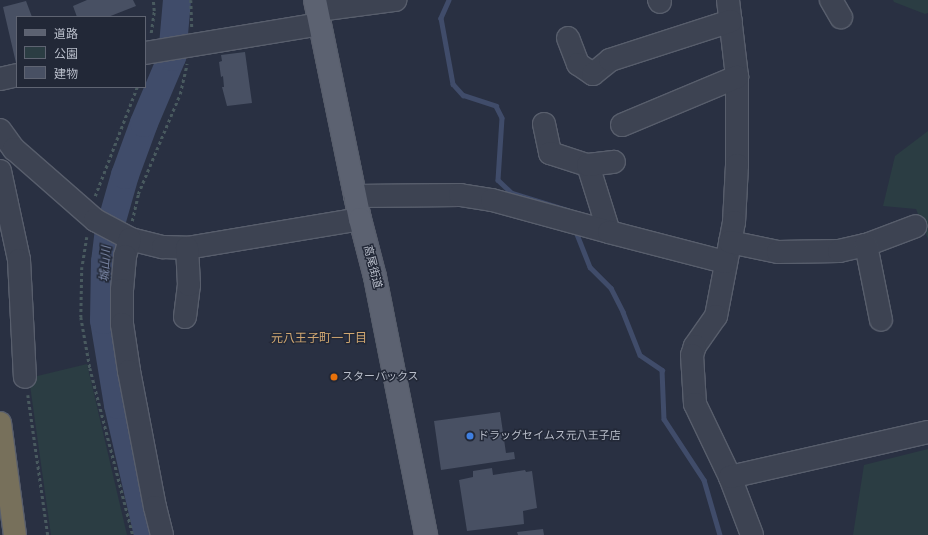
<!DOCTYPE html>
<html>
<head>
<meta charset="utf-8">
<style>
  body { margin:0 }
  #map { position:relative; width:928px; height:535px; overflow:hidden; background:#293042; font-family:"Fira Sans Condensed","Noto Sans JP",sans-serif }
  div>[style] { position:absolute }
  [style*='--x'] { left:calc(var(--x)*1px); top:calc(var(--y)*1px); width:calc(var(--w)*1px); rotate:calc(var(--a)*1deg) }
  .green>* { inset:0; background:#2b3d43 }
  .stream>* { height:4.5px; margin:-2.25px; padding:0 2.25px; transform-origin:2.25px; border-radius:2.25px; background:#404c6a }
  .river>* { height:28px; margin:-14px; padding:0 14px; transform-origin:14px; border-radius:14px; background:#404c6a }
  .building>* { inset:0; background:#485063 }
  .path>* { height:2.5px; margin-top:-1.25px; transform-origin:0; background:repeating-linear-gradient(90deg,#495a5f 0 3px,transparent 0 6px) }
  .roads { filter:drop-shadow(1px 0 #585e6c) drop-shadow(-1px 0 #585e6c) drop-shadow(0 1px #585e6c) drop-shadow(0 -1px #585e6c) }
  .minor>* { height:22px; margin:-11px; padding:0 11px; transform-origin:11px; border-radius:11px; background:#3d4352 }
  .major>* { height:22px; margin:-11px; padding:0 11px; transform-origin:11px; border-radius:11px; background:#5c6271 }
  .highway>* { height:22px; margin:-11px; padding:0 11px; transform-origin:11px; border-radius:11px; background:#77705b }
  .dots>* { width:11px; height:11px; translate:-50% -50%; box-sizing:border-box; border:2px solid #222837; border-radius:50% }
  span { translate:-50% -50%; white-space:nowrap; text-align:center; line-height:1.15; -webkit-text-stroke:3px #222837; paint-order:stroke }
  .street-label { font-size:11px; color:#babfcb }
  .poi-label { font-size:11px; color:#babfcb }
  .left { translate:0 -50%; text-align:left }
  .water-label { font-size:12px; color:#8491b1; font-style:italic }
  .neighbourhood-label { font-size:12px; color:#d0a771 }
  .legend { position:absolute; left:16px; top:16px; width:130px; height:72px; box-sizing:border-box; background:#222837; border:1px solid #5f6472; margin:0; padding:5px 7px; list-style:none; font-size:12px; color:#babfcb }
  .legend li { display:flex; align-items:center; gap:8px; height:20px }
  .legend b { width:20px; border:1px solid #5f6472 }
</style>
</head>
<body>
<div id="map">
  <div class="green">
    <i style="clip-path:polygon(893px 0,928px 0,928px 13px,925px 14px,894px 2px)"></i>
    <i style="clip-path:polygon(928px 131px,928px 239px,916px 209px,883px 206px,895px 156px)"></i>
    <i style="clip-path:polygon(87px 364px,127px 535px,51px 535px,29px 378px)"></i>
    <i style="clip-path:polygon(928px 449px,928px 535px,853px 535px,864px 465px)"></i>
  </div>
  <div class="stream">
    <i style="--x:449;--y:0;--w:20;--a:114"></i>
    <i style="--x:441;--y:18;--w:67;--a:79.7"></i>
    <i style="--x:453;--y:84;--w:15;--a:48"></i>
    <i style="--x:463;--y:95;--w:35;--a:18"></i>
    <i style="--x:496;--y:106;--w:13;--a:63"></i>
    <i style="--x:502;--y:118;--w:62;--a:93.7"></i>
    <i style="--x:498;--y:180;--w:19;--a:43"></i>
    <i style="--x:512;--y:193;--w:59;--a:16.9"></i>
    <i style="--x:575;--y:229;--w:41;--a:68.5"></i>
    <i style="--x:590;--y:267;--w:30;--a:45"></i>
    <i style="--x:611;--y:288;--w:27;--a:63"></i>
    <i style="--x:623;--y:312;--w:46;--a:68.4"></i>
    <i style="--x:640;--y:355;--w:27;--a:34"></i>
    <i style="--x:662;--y:370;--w:49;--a:87.7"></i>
    <i style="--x:664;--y:419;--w:73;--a:56.7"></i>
    <i style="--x:704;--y:480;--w:57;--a:73.8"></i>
  </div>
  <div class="river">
    <i style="--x:148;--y:535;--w:133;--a:-103"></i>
    <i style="--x:118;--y:405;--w:86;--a:-99.4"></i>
    <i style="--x:104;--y:320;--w:58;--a:-89"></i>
    <i style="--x:105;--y:262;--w:31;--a:-83"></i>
    <i style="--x:109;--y:231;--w:58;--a:-74.1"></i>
    <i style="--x:125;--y:175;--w:55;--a:-69.9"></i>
    <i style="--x:144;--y:123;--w:72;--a:-67"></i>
    <i style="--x:172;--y:57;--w:57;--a:-85"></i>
  </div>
  <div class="building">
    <i style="clip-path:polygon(87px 0,133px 0,136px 6px,108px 17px,77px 17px,73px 6px)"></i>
    <i style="clip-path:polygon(26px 1px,32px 17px,17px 17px,16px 63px,3px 7px)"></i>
    <i style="clip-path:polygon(245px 52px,252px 103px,227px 106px,222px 87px,224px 87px,223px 76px,221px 77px,219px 62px,222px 61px,221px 55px)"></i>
    <i style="clip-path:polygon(500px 412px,506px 453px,514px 452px,515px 459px,441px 470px,434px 421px)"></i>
    <i style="clip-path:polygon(492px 468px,493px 475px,525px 470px,526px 472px,532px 471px,537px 508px,523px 511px,524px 524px,467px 531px,459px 480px,473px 477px,473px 471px)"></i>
    <i style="clip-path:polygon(543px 529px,544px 535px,518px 535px,517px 532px)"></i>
  </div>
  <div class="path">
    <i style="--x:191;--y:0;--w:27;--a:88"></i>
    <i style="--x:151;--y:33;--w:22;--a:-82"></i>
    <i style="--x:154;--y:11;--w:11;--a:-95"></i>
    <i style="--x:95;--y:196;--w:117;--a:-68.9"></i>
    <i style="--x:132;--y:221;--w:28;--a:-77"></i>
    <i style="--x:138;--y:194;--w:108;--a:-67.2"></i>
    <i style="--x:180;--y:94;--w:31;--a:-77"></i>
    <i style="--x:87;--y:237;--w:30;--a:99"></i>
    <i style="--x:82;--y:267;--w:50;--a:91.1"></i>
    <i style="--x:81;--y:317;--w:52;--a:80"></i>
    <i style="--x:90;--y:368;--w:172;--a:75.6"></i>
    <i style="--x:28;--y:395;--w:141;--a:81.9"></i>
  </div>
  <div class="roads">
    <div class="minor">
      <i style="--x:659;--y:0;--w:2;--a:63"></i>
      <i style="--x:728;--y:0;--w:78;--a:83.3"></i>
      <i style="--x:737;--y:77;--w:88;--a:90"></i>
      <i style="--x:737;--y:165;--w:57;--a:93"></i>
      <i style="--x:734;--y:222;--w:96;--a:100.8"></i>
      <i style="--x:716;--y:316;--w:37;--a:125"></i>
      <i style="--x:695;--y:346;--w:9;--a:108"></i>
      <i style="--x:692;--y:355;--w:49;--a:86.5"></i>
      <i style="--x:695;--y:404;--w:81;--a:64.4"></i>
      <i style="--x:730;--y:477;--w:62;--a:69.2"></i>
      <i style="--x:831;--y:0;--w:20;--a:60"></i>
      <i style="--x:318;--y:10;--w:78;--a:-7.4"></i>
      <i style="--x:568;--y:38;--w:28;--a:69"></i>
      <i style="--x:578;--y:64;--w:18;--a:34"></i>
      <i style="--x:593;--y:74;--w:22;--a:-39"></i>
      <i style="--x:610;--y:60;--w:127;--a:-17.9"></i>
      <i style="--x:145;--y:53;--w:177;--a:-9.4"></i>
      <i style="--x:0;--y:79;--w:17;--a:-13"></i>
      <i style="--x:544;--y:124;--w:30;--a:78"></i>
      <i style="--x:550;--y:153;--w:40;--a:18"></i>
      <i style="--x:588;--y:165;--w:70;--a:72.6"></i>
      <i style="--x:622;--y:125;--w:125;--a:-22.7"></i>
      <i style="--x:0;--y:130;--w:24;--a:54"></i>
      <i style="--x:14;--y:149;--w:108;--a:41.2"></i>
      <i style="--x:95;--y:220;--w:40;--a:28"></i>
      <i style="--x:130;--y:239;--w:34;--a:14"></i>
      <i style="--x:163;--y:247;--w:24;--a:2"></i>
      <i style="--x:187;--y:248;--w:175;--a:-9.5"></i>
      <i style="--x:588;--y:165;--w:26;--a:-7"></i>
      <i style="--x:0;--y:171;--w:91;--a:77.9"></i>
      <i style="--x:19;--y:260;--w:117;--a:87.1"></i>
      <i style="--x:355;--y:196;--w:105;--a:-0.5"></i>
      <i style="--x:460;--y:195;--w:32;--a:9"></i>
      <i style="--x:492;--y:200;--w:121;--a:15.3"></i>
      <i style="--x:609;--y:232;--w:120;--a:14.5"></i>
      <i style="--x:130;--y:239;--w:18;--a:106"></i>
      <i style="--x:125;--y:256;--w:34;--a:95"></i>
      <i style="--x:122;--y:290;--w:34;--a:90"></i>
      <i style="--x:122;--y:324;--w:48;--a:81.5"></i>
      <i style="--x:129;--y:371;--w:138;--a:79.2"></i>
      <i style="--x:155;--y:507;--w:29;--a:76"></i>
      <i style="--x:730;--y:242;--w:49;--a:11.8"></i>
      <i style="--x:778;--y:252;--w:61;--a:-0.9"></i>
      <i style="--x:839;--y:251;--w:28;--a:-13"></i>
      <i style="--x:866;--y:245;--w:53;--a:-20.8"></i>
      <i style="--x:866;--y:245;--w:76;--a:78.7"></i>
      <i style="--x:185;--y:317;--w:32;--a:-83"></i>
      <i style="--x:189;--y:285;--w:37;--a:-93"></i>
      <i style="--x:730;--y:477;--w:203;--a:-12.8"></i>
    </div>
    <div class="major">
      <i style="--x:315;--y:0;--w:224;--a:78.4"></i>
      <i style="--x:360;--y:219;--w:60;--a:75.5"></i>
      <i style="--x:375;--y:277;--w:263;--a:78.8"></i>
    </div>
    <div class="highway">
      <i style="--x:0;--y:423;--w:113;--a:82.4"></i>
    </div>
  </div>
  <div class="dots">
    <i style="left:334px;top:377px;background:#e8710a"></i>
    <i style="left:470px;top:436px;background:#3f7fe0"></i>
  </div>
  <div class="street-label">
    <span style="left:372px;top:267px;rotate:76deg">高尾街道</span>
  </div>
  <div class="poi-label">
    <span class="left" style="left:342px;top:377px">スターバックス</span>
    <span class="left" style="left:478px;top:436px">ドラッグセイムス元八王子店</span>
  </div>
  <div class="water-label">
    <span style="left:106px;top:264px;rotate:-86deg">城山川</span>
  </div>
  <div class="neighbourhood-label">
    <span style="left:319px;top:339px">元八王子町一丁目</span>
  </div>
  <ul class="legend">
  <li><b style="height:5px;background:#5c6271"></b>道路</li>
  <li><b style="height:11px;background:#2b3d43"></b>公園</li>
  <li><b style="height:11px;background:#485063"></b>建物</li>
  </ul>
</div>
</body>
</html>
